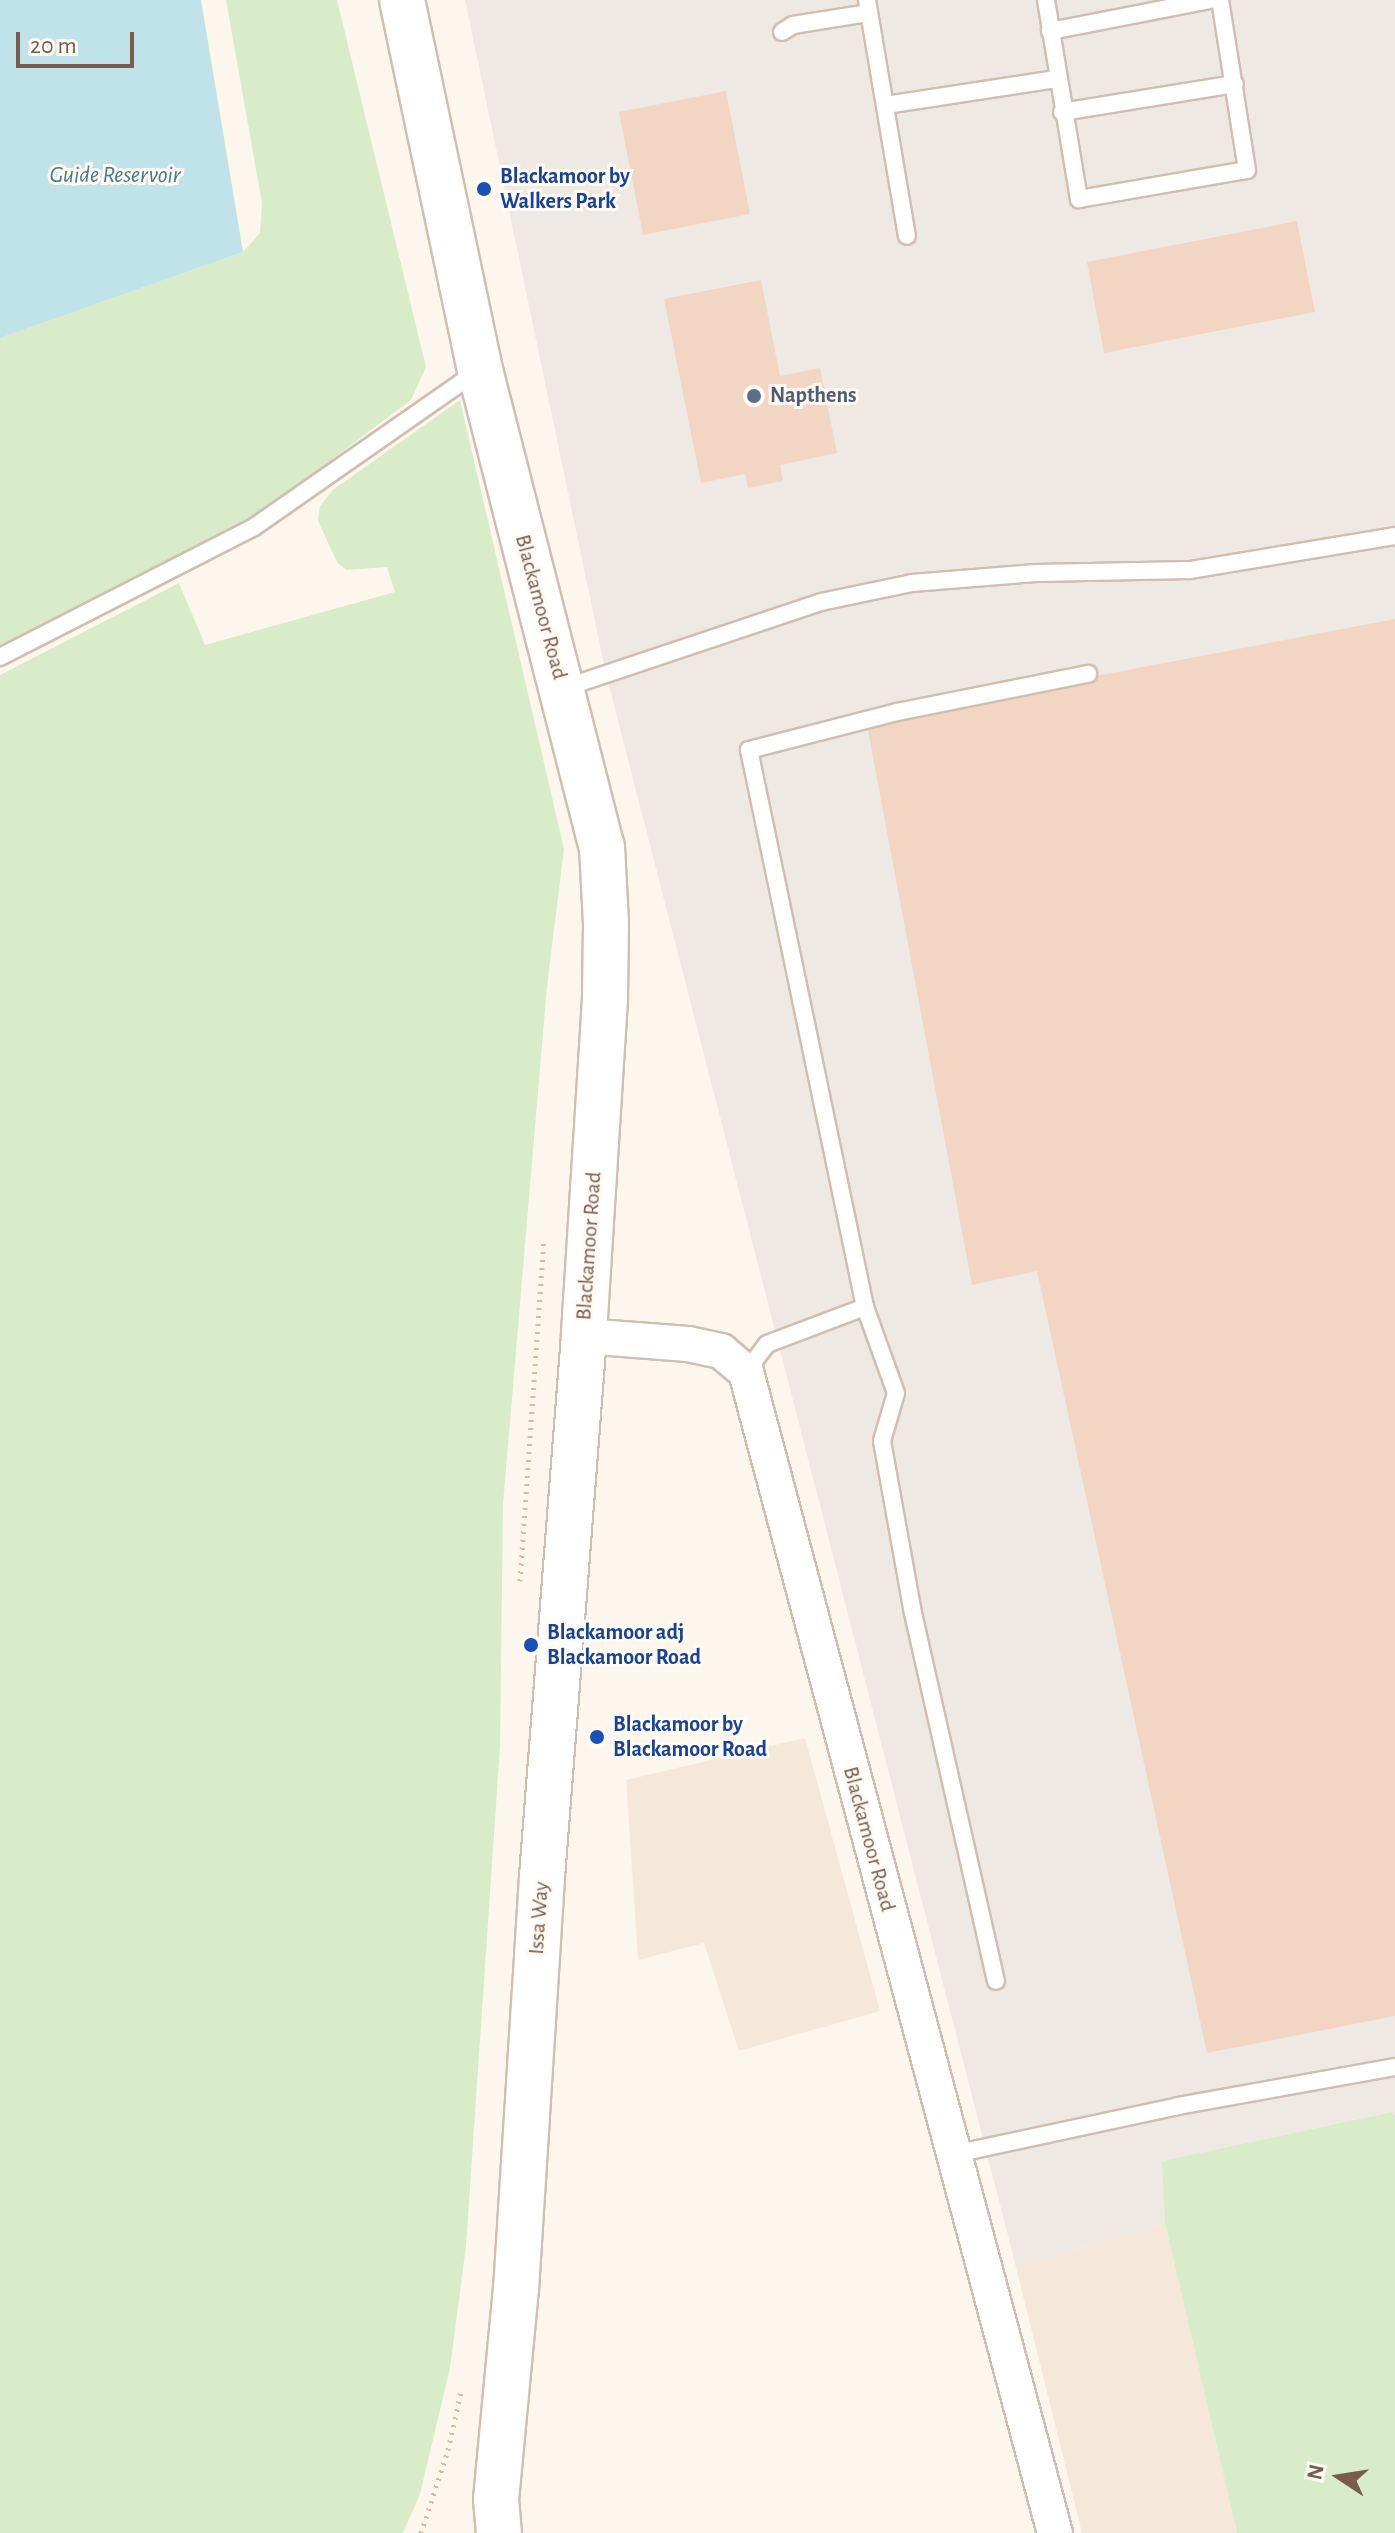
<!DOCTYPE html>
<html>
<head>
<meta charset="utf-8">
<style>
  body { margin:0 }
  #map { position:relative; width:1395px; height:2533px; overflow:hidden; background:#fdf6ec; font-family:"Alegreya Sans",sans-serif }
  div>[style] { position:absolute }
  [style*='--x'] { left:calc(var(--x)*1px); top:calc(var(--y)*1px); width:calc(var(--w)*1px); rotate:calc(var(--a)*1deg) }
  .residential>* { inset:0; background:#f5e8da }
  .industrial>* { inset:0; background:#efe9e4 }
  .green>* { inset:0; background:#d8ecc9 }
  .water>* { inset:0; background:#bfe3e8 }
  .building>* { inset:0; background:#f3d5c3 }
  .path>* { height:5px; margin-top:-2.5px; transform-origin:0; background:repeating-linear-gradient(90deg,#d9b8a5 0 2px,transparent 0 8px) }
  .roads { filter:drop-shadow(2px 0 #d1beb0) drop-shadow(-2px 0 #d1beb0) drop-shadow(0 2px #d1beb0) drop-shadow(0 -2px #d1beb0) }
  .service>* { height:16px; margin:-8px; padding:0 8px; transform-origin:8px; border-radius:8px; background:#fff }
  .minor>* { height:34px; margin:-17px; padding:0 17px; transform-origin:17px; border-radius:17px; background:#fff }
  .secondary>* { height:44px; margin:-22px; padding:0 22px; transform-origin:22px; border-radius:22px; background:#fff }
  .dots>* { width:22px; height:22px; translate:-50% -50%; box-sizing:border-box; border:4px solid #fffaf3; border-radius:50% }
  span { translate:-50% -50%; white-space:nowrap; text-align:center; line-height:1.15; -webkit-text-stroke:6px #fffaf3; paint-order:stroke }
  .transit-label { font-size:22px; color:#164399; font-weight:700 }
  .left { translate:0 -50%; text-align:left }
  .service-label { font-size:22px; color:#4e5e75; font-weight:700 }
  .street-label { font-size:22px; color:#7a5c4d }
  .water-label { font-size:24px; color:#437c86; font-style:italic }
  .north { position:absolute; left:1299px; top:2437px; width:80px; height:80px; -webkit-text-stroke:6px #fffaf3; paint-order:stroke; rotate:282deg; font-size:22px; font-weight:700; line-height:32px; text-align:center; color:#7a5c4d }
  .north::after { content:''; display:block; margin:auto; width:28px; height:36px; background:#7a5c4d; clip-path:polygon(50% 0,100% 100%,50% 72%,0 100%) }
  .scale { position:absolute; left:16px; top:32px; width:118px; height:36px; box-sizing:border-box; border:4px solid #7a5c4d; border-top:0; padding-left:10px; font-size:24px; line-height:28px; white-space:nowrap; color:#7a5c4d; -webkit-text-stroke:6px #fffaf3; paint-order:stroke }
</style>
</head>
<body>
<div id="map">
  <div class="residential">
    <i style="clip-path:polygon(805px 1738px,880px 2011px,739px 2051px,704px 1943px,638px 1960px,626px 1780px)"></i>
    <i style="clip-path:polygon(1165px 2223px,1237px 2533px,1082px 2533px,1016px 2267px)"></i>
  </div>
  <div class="industrial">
    <i style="clip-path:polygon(465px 0,1395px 0,1395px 2115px,1390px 2112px,1163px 2161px,1165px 2223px,1016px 2267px,606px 674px)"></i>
  </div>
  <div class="green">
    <i style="clip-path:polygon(226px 0,337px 0,426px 367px,411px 400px,260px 513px,0 647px,0 338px,243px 252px,260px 233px,262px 203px)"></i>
    <i style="clip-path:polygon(460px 400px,564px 849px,547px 986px,503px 1504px,500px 1746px,466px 2246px,450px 2368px,420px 2494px,403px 2533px,0 2533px,0 675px,179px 583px,205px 645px,395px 592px,387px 567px,346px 570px,337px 562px,318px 521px,320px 506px,334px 489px)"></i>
    <i style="clip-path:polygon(1391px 2112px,1395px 2115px,1395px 2533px,1237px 2533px,1165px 2223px,1162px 2161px)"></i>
  </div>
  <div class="water">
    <i style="clip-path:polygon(0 0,201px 0,243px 252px,0 338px)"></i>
  </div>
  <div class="building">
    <i style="clip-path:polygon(726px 91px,750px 214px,643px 235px,619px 112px)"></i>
    <i style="clip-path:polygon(1297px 221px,1315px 312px,1104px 353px,1087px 262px)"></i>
    <i style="clip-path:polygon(761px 280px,780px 376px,820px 368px,837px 453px,780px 465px,783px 481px,748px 488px,745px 474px,701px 483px,664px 299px)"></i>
    <i style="clip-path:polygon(1395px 619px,1395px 2016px,1207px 2053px,1037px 1271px,972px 1285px,866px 720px)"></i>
  </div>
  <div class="path">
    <i style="--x:520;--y:1581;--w:342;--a:-86"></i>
    <i style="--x:421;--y:2533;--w:87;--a:-72"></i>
    <i style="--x:448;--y:2450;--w:59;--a:-77.4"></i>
  </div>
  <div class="roads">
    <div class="service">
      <i style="--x:867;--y:0;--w:239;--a:80.4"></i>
      <i style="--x:1046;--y:0;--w:202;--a:80.6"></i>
      <i style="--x:1079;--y:199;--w:170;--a:-9.8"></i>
      <i style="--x:1247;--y:170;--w:172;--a:-99"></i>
      <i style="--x:1050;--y:31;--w:162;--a:-11"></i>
      <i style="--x:782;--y:32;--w:13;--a:-32"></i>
      <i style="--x:793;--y:25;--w:77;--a:-9"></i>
      <i style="--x:886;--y:105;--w:172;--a:-8.7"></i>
      <i style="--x:1062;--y:112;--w:175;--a:-9.2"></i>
      <i style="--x:0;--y:657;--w:285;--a:-27.1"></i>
      <i style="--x:254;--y:527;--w:273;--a:-34.9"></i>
      <i style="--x:564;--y:688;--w:271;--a:-18.5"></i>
      <i style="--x:821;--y:602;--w:93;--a:-11.8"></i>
      <i style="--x:912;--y:583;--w:124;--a:-4.6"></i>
      <i style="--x:1036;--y:573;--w:154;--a:-1.1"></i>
      <i style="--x:1190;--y:570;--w:208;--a:-9.4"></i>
      <i style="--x:865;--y:1307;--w:91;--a:70.2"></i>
      <i style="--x:896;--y:1393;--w:50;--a:106.3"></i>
      <i style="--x:882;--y:1441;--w:175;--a:79.8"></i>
      <i style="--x:913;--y:1613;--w:377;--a:77.3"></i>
      <i style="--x:746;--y:1372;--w:35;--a:-53"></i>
      <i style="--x:767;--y:1344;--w:105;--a:-20.7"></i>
      <i style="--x:865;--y:1307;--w:569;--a:-101.76"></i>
      <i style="--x:749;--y:750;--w:153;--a:-14.4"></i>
      <i style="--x:897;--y:712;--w:195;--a:-11.3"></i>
      <i style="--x:955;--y:2154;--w:228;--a:-12.1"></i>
      <i style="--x:1178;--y:2106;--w:220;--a:-10.2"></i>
    </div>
    <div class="minor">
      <i style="--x:584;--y:1336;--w:104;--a:4.4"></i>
      <i style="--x:688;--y:1344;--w:34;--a:12"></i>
      <i style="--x:721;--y:1351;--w:33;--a:40"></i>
      <i style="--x:746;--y:1372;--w:1201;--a:75.1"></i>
    </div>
    <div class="secondary">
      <i style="--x:402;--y:0;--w:378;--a:78.1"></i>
      <i style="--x:480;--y:370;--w:492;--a:75.7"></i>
      <i style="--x:602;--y:847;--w:77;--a:87"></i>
      <i style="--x:606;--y:924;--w:75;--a:90.8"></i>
      <i style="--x:605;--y:999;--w:338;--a:93.6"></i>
      <i style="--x:584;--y:1336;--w:543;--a:94.44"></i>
      <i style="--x:542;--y:1877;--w:412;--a:93.6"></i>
      <i style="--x:516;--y:2288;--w:212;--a:95.4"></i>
      <i style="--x:496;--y:2499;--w:34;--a:85"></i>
    </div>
  </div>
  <div class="dots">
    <i style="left:484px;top:189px;background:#1a4fb4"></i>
    <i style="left:754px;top:396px;background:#5c6f8a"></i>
    <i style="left:531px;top:1645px;background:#1a4fb4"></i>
    <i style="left:597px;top:1737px;background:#1a4fb4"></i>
  </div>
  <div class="transit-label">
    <span class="left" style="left:500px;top:189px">Blackamoor by<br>Walkers Park</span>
    <span class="left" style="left:547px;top:1645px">Blackamoor adj<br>Blackamoor Road</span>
    <span class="left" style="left:613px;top:1737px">Blackamoor by<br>Blackamoor Road</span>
  </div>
  <div class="service-label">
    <span class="left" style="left:770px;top:396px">Napthens</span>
  </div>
  <div class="street-label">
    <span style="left:541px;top:607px;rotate:75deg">Blackamoor Road</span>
    <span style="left:589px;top:1246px;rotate:-86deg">Blackamoor Road</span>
    <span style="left:869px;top:1839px;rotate:75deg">Blackamoor Road</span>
    <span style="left:539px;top:1918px;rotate:-86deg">Issa Way</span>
  </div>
  <div class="water-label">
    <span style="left:115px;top:176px">Guide Reservoir</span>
  </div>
  <div class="north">N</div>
  <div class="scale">20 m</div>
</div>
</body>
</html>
